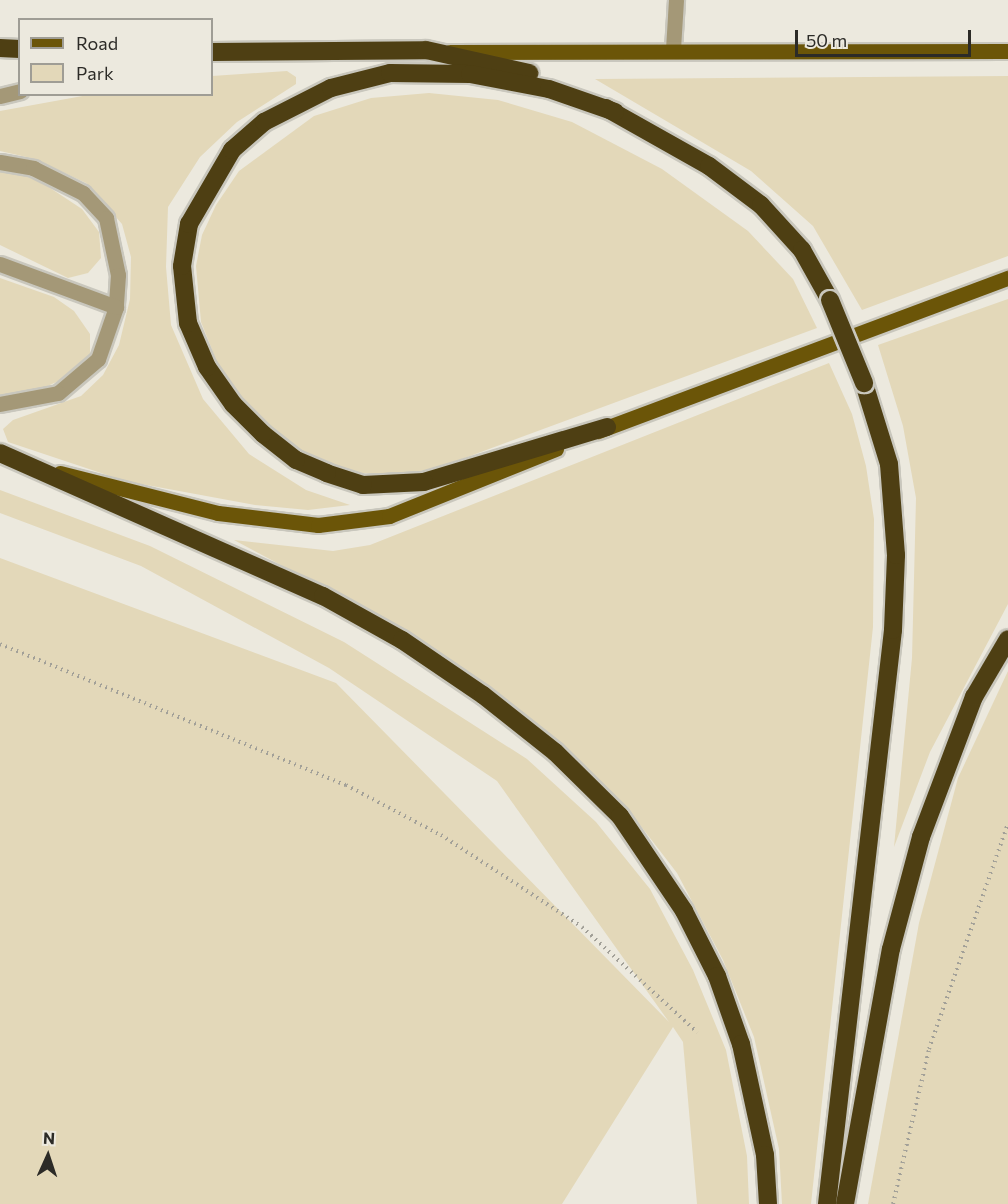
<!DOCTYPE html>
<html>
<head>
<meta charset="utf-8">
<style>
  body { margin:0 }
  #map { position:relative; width:1008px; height:1204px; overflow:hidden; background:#ece9de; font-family:Commissioner,sans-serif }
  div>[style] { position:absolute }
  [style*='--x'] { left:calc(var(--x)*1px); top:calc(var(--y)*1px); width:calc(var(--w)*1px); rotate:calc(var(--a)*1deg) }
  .green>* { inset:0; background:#e3d8b9 }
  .path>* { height:4px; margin-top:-2px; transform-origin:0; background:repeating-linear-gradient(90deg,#a2a098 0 1.5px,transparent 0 6px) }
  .roads { filter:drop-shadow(2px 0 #c9c7bd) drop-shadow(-2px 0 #c9c7bd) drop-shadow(0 2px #c9c7bd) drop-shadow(0 -2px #c9c7bd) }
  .minor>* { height:15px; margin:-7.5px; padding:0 7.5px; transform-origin:7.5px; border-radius:7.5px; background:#a49877 }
  .major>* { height:15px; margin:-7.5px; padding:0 7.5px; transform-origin:7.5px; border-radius:7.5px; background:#6b5508 }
  .highway>* { height:18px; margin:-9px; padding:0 9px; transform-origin:9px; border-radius:9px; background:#4e3f13 }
  .bridges { filter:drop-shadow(2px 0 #c9c7bd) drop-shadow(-2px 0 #c9c7bd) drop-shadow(0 2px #c9c7bd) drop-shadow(0 -2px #c9c7bd) }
  .highway-bridge>* { height:18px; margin:-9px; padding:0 9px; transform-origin:9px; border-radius:9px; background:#4e3f13 }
  span { translate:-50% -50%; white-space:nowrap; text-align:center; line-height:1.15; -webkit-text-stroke:5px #ece9de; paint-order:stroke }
  .legend { position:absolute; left:18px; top:18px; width:195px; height:78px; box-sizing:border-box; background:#ece9de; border:2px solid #9f9d95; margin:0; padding:8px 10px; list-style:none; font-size:18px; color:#2c2b27 }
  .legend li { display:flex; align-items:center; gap:12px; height:30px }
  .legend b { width:30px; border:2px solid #9f9d95 }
  .north { position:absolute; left:18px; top:1126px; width:60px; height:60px; -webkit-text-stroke:4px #ece9de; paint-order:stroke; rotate:3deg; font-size:16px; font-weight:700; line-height:24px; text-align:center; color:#2c2b27 }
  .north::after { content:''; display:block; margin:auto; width:21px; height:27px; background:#2c2b27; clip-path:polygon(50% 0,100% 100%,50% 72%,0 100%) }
  .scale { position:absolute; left:795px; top:30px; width:176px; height:27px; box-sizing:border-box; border:3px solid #2c2b27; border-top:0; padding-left:8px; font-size:18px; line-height:21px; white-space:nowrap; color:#2c2b27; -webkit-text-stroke:4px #ece9de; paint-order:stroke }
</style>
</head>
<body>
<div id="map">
  <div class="green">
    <i style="clip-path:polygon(287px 71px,296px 77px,296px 84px,237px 122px,200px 157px,168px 207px,166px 267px,171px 325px,203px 399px,249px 454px,306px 490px,350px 505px,308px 510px,255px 505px,125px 481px,8px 442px,3px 429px,13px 420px,81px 396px,103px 375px,119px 345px,130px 299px,131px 257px,122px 224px,86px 183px,35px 159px,0 151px,0 111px,88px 95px,212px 94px,212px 76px)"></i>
    <i style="clip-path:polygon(1008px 76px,1008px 256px,862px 310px,813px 226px,751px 171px,595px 79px)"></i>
    <i style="clip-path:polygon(429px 93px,498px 100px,572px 122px,662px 169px,748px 231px,793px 279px,817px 328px,435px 469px,388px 475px,338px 471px,292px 446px,253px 414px,223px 377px,201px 322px,196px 266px,202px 235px,216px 205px,239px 171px,314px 116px,371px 98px)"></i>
    <i style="clip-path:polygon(0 169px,38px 180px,82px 209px,99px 232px,101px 258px,88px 273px,68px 278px,0 245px)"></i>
    <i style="clip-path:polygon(0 278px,54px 297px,74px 311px,90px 334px,90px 354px,65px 378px,39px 390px,0 395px)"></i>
    <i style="clip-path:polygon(1008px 299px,1008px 604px,930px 752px,894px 847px,912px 658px,916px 498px,903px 426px,878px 345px)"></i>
    <i style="clip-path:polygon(829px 363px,852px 414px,866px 466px,874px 519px,873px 627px,811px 1204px,782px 1204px,779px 1149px,754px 1037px,723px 960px,677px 873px,623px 803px,545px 731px,409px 633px,234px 540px,333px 551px,370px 545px)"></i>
    <i style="clip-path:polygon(0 490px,150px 546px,344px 642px,527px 759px,596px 822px,650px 889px,693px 970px,726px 1050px,747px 1156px,749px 1204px,697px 1204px,683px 1042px,673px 1027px,562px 1204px,0 1204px,0 558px,336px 683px,669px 1022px,497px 781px,329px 668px,141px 566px,0 513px)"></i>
    <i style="clip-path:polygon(1008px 671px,1008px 1204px,868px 1204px,919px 923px,958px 778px)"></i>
  </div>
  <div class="path">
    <i style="--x:0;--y:644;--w:374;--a:22.2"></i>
    <i style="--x:346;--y:785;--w:107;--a:27.8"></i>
    <i style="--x:441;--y:835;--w:168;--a:33.1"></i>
    <i style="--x:582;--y:927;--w:156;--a:42.4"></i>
    <i style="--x:893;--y:1204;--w:159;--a:-76.9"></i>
    <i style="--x:929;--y:1049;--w:239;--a:-70.7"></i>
  </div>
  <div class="roads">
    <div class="minor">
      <i style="--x:673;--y:49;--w:49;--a:-86.5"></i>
      <i style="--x:0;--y:96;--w:21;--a:-14"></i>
      <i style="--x:0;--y:162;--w:34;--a:10"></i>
      <i style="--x:33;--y:168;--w:56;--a:26.6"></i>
      <i style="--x:83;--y:193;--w:34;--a:47"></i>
      <i style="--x:106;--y:218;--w:58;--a:78.1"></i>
      <i style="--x:118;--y:275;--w:32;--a:94"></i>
      <i style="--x:116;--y:307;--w:55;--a:109.1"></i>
      <i style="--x:98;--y:359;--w:52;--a:139.6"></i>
      <i style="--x:58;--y:393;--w:59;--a:169.3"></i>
      <i style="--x:0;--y:264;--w:124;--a:20.3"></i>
    </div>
    <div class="major">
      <i style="--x:450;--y:52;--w:558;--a:-0.1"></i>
      <i style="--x:598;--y:431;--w:438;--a:-20.5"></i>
      <i style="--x:60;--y:473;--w:163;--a:14.2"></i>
      <i style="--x:218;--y:513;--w:101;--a:6.8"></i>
      <i style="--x:318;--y:525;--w:72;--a:-7.2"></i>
      <i style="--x:389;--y:516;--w:180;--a:-21.9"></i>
    </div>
    <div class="highway">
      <i style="--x:0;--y:48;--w:20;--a:3"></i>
      <i style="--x:212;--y:52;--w:214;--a:-0.5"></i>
      <i style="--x:426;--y:50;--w:106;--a:12.6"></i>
      <i style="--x:606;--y:108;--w:118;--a:29.4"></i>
      <i style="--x:709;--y:166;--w:65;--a:36.9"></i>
      <i style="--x:761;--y:205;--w:61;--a:47.7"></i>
      <i style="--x:802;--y:250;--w:57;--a:60.8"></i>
      <i style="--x:607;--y:427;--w:191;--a:163.3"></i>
      <i style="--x:424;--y:482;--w:61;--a:177.2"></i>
      <i style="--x:363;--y:485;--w:38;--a:-162"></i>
      <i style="--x:327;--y:473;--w:34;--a:-157"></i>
      <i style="--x:296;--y:460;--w:42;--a:-141.8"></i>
      <i style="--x:263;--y:434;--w:42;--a:-135"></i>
      <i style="--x:233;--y:404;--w:45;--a:-125.1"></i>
      <i style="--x:207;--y:367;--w:48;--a:-113.4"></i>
      <i style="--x:188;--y:323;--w:57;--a:-96"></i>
      <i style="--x:182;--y:266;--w:43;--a:-80.5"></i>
      <i style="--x:189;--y:224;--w:86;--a:-59.8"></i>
      <i style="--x:232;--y:150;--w:43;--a:-41.2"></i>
      <i style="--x:264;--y:122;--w:75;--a:-26.9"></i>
      <i style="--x:331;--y:88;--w:61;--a:-14.3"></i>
      <i style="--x:390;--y:73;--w:80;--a:0.7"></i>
      <i style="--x:470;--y:74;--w:80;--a:10.8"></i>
      <i style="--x:549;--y:89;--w:70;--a:19.2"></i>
      <i style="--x:0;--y:453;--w:353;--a:23.9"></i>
      <i style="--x:323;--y:596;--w:90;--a:29.1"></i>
      <i style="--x:402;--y:640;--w:98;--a:34.2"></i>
      <i style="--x:483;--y:695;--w:92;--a:38.4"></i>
      <i style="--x:555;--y:752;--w:91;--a:44.6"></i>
      <i style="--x:620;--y:816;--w:115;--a:56"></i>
      <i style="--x:684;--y:911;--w:73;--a:63.1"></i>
      <i style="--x:717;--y:976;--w:72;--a:70.6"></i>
      <i style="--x:741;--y:1044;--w:114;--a:77.8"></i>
      <i style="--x:765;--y:1155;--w:49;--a:86.5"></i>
      <i style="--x:827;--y:1204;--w:578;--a:-83.44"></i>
      <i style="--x:893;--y:630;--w:75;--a:-87.7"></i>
      <i style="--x:896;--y:555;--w:91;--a:-94.4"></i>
      <i style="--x:889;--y:464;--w:85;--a:-107.2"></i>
      <i style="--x:845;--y:1204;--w:259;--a:-79.8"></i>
      <i style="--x:891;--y:949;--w:116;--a:-75"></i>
      <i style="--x:921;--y:837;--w:150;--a:-69.3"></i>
      <i style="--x:974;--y:697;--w:67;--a:-59.6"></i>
    </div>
  </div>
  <div class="bridges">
    <div class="highway-bridge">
      <i style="--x:830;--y:300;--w:90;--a:67.7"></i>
    </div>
  </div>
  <ul class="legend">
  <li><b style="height:8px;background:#6b5508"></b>Road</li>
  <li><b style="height:16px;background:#e3d8b9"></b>Park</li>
  </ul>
  <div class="north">N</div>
  <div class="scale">50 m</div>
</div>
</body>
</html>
